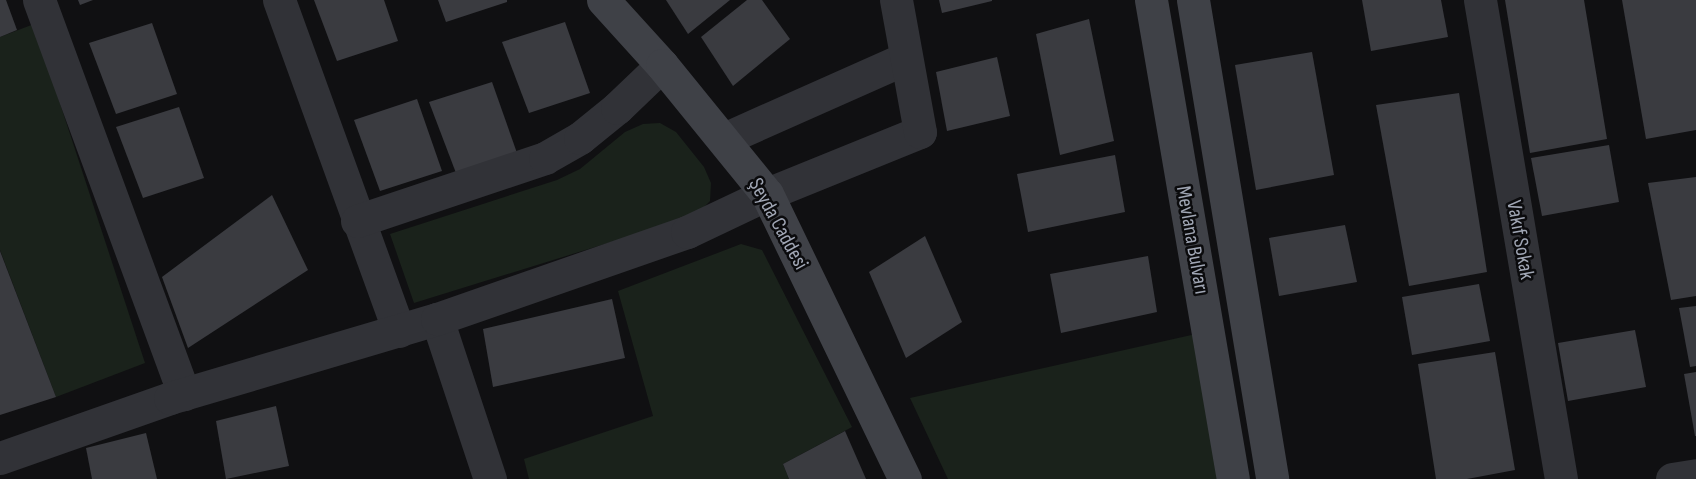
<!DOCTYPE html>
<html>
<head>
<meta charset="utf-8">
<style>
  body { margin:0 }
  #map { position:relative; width:1696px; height:479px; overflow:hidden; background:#101012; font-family:"Sofia Sans Condensed",sans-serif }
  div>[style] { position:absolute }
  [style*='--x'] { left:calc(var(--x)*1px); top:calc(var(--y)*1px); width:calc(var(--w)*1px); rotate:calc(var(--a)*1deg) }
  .green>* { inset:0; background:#1a221b }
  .building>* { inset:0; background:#3a3b40 }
  .street>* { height:33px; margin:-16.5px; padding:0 16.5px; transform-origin:16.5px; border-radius:16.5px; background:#313237 }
  .secondary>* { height:33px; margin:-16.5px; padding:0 16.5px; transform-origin:16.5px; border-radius:16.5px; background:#3f4147 }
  span { translate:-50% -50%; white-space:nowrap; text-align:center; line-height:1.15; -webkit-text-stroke:5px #0b0b0d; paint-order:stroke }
  .street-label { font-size:21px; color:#a0a6b4 }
</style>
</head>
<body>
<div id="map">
  <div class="green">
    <i style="clip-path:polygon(34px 24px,145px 363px,56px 397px,0 250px,0 37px)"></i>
    <i style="clip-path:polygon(660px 123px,676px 132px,704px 167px,711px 183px,710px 201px,700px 211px,689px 218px,414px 303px,390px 234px,557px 180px,580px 169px,625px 132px,643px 124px)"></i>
    <i style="clip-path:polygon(741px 244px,762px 250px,852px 427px,783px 464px,789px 479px,529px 479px,524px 459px,653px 416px,618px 291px)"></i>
    <i style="clip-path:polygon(1196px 334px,1217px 479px,948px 479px,910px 398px)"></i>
  </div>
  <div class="building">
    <i style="clip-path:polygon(0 0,6px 0,17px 30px,0 37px)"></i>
    <i style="clip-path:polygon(78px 0,93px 0,80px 5px)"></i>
    <i style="clip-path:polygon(314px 0,384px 0,398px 41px,337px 61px)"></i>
    <i style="clip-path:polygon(438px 0,507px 0,507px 2px,446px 22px)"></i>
    <i style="clip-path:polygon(666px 0,730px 0,688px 34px)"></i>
    <i style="clip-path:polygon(747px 0,762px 0,790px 39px,733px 86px,701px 37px)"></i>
    <i style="clip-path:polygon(939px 0,992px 0,992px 1px,942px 13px)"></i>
    <i style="clip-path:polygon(1362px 0,1441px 0,1448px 37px,1371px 51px)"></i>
    <i style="clip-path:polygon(1505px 0,1584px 0,1607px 139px,1530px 153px)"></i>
    <i style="clip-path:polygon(1622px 0,1696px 0,1696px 130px,1646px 139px)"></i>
    <i style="clip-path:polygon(1089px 19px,1114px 141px,1060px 155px,1036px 34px)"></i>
    <i style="clip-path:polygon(565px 22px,590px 93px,529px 113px,502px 42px)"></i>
    <i style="clip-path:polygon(152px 23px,177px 94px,116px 114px,89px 43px)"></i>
    <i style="clip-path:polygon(1312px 52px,1334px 175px,1256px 190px,1235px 65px)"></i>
    <i style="clip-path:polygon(997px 57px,1010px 116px,947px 131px,936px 72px)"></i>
    <i style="clip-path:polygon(492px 82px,517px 153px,456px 173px,429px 102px)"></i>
    <i style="clip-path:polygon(1459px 93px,1487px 272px,1409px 286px,1376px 105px)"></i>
    <i style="clip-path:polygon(417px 99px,442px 171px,380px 191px,354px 120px)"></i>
    <i style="clip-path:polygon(179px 107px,204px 178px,143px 198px,116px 127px)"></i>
    <i style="clip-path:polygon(1609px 145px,1619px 202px,1542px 216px,1531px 158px)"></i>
    <i style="clip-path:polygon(1115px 155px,1125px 212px,1028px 232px,1017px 174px)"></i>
    <i style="clip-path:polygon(1696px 177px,1696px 296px,1671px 300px,1648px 183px)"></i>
    <i style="clip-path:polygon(272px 195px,308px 270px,188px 348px,162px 277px)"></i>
    <i style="clip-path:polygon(1345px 225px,1357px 282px,1279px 296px,1269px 238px)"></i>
    <i style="clip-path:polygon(925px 236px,962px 322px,906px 358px,869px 272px)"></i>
    <i style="clip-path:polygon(0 251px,56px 397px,0 415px)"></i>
    <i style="clip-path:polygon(1148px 256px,1157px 312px,1061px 333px,1050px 274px)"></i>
    <i style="clip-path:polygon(1479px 284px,1490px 341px,1412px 355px,1402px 297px)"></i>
    <i style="clip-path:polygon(612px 299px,625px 358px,493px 387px,483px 329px)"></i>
    <i style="clip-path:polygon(1696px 306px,1696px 366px,1690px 367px,1679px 308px)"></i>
    <i style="clip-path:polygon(1635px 330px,1646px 387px,1568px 401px,1558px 343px)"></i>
    <i style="clip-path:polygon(1495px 352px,1515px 470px,1467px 479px,1436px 479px,1418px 364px)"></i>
    <i style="clip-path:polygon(1696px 372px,1696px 436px,1695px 436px,1684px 374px)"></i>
    <i style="clip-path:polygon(276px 406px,289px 466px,226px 479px,216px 421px)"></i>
    <i style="clip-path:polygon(845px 431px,866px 479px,789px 479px,783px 464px)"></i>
    <i style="clip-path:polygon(146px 433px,157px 479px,92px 479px,86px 448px)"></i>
  </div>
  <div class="street">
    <i style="--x:39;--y:0;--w:420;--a:69.8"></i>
    <i style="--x:279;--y:0;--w:352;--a:70.1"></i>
    <i style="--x:1480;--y:0;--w:486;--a:80.4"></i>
    <i style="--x:724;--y:139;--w:199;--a:-24"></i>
    <i style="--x:357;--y:221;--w:198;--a:-18.5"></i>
    <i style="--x:545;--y:158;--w:40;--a:-29.7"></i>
    <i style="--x:580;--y:138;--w:48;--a:-39"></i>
    <i style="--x:617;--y:108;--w:62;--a:-43.7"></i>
    <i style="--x:437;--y:319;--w:169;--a:71.7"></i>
    <i style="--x:0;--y:458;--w:180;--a:-19.4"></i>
    <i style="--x:170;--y:398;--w:278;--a:-16.5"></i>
    <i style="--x:437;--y:319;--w:265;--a:-19.2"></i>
    <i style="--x:687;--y:232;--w:89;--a:-25.4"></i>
    <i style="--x:767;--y:194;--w:165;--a:-22.1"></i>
    <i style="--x:920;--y:132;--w:134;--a:-100.3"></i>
    <i style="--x:1672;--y:479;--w:24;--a:-9"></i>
  </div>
  <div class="secondary">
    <i style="--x:603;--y:0;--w:88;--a:47.8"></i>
    <i style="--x:662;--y:65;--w:166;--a:50.9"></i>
    <i style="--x:767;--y:194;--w:317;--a:64.2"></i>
    <i style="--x:1151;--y:0;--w:486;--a:80.3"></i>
    <i style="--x:1193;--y:0;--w:485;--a:80.6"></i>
  </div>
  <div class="street-label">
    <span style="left:778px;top:224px;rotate:61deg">Şeyda Caddesi</span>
    <span style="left:1192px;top:240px;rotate:80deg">Mevlana Bulvarı</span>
    <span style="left:1520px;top:240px;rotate:80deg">Vakıf Sokak</span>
  </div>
</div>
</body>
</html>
